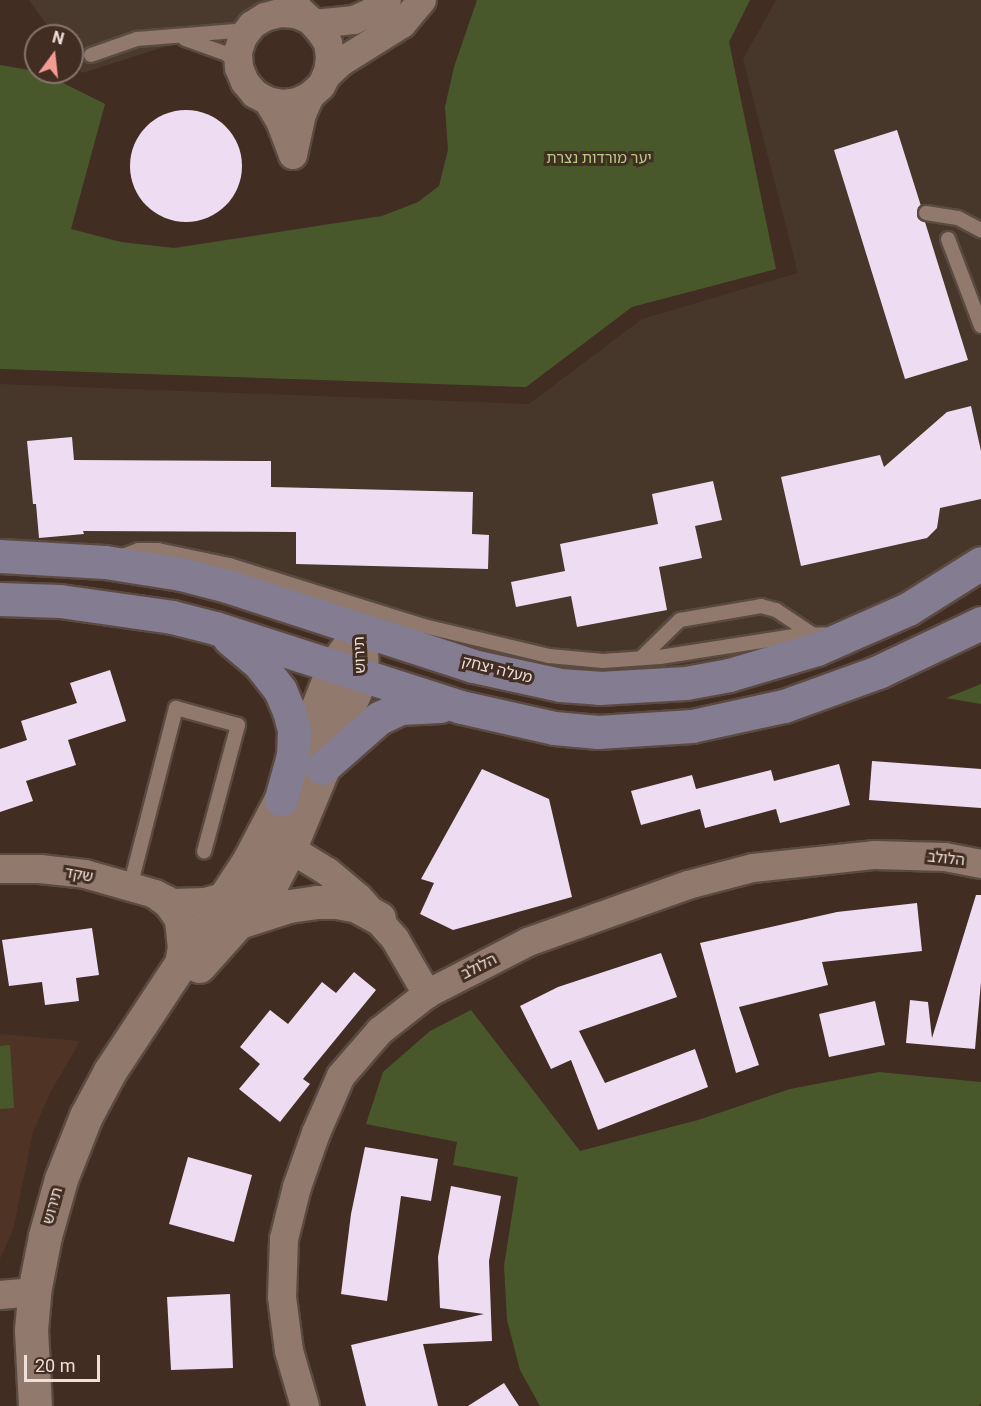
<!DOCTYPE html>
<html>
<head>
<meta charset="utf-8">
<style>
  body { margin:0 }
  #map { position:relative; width:981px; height:1406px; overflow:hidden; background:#422d23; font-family:Roboto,"Noto Sans Hebrew",sans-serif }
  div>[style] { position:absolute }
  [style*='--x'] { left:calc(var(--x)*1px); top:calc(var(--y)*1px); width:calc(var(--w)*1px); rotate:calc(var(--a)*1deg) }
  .commercial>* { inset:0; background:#4a3a2e }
  .industrial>* { inset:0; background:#46372a }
  .built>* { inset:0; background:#4f3426 }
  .green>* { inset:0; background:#49582a }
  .building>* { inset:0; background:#eedcf3 }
  .round { border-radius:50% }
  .roads { filter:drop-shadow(2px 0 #5b4a41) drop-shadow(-2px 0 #5b4a41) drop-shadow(0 2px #5b4a41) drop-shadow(0 -2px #5b4a41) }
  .service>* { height:14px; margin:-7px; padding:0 7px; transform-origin:7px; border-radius:7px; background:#91796d }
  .minor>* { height:28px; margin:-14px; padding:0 14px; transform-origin:14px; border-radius:14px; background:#91796d }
  .tertiary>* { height:33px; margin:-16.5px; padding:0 16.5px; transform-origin:16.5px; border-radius:16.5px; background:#91796d }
  .secondary>* { height:33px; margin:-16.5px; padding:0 16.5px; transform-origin:16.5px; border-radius:16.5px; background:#847c90 }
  span { translate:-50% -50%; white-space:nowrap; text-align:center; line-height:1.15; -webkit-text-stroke:6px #422d23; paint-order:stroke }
  .park-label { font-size:15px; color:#b3cd82 }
  .street-label { font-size:15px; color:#eee0d9 }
  .north { position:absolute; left:24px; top:24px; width:60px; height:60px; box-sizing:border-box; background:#422d23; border:2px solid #87756c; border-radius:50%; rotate:15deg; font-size:16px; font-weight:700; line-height:24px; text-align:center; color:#eee0d9 }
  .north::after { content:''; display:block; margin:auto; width:21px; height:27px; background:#f59c92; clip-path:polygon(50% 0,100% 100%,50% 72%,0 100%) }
  .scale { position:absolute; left:24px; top:1355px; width:76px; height:27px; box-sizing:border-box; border:3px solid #eee0d9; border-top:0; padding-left:8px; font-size:18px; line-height:21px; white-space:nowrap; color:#eee0d9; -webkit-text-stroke:4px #422d23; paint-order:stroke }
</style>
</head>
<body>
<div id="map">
  <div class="commercial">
    <i style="clip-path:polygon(29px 0,313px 0,82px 73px,72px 59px,72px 36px,55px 36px)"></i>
  </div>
  <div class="industrial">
    <i style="clip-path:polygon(776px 0,981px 0,981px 547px,918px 591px,789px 649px,655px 677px,550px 678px,0 547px,0 384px,529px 404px,642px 319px,798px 273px,743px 59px)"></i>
  </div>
  <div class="built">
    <i style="clip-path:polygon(0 1034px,80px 1041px,50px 1093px,33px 1132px,13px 1230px,0 1259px)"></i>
  </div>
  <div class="green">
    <i style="clip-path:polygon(477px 0,750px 0,729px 42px,776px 269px,632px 307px,526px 387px,0 369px,0 65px,41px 72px,105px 104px,71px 229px,121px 242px,174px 248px,382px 216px,418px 202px,439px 186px,448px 150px,445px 107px,454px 67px)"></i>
    <i style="clip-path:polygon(981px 684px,981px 704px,946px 698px)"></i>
    <i style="clip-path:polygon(471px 1010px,580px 1151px,698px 1120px,790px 1089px,879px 1072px,981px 1082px,981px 1403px,979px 1406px,540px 1406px,520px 1370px,507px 1320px,504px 1266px,518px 1177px,453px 1165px,457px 1142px,366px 1124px,383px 1072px,430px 1031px)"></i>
    <i style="clip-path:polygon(10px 1045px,14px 1108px,0 1109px,0 1046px)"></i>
  </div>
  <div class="building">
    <i class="round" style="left:130px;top:110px;width:112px;height:112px"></i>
    <i style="clip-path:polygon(897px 130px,921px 206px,917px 216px,925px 222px,968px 360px,905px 379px,834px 150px)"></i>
    <i style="clip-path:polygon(971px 406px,981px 451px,981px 499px,940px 508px,937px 528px,927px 538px,801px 566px,781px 477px,880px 455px,884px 467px,947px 412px)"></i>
    <i style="clip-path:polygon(72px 437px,74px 460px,271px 461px,271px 487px,473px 492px,472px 534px,489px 535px,488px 569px,296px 564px,296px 532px,83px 531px,84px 534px,39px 538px,36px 504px,33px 504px,27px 441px)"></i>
    <i style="clip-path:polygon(713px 481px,722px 520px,695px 526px,702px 558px,659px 567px,667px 610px,577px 627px,571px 596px,516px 607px,511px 582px,565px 571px,560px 544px,658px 524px,652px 494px)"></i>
    <i style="clip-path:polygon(110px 670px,126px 721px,68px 740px,76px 765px,26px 781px,33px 801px,0 812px,0 749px,27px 740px,21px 721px,77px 703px,70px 683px)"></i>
    <i style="clip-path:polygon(872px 761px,981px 769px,981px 808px,869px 800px)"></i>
    <i style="clip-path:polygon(839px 764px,850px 805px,780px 823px,776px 809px,705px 828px,700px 809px,641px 825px,631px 791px,692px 775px,696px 789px,771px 770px,774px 781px)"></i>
    <i style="clip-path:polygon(482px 769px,549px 799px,572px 897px,453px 930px,420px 914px,434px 883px,421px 879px)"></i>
    <i style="clip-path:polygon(976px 895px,981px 895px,981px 982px,975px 1049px,906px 1043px,910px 1000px,928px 1002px,932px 1038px)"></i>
    <i style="clip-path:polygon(917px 903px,922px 951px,822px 962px,828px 985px,739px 1007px,759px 1065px,736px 1073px,700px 943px,837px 912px)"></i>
    <i style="clip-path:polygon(92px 928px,99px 975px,76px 978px,79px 1001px,45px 1005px,42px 982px,9px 986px,2px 940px)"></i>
    <i style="clip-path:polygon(661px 953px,677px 997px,579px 1031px,605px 1083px,695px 1049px,708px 1087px,598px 1130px,571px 1060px,551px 1069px,520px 1006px,558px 987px)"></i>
    <i style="clip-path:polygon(354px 972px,376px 990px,303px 1079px,310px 1084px,280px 1122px,239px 1089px,260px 1064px,240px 1047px,270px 1010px,288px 1024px,322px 982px,336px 993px)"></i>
    <i style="clip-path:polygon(875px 1001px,885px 1045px,829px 1057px,819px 1014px)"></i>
    <i style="clip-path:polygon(365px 1147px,438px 1159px,431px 1201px,401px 1196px,387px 1301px,341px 1294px,351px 1214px)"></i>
    <i style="clip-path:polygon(188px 1157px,252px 1175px,234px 1242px,169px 1224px)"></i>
    <i style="clip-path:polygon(451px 1186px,501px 1196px,489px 1261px,492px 1341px,423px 1344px,438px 1406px,366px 1406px,351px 1345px,484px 1314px,440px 1308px,438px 1257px)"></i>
    <i style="clip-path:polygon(230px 1294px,233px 1368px,171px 1370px,167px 1297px)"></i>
    <i style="clip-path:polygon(504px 1383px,519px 1406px,468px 1406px)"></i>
  </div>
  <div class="roads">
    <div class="service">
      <i style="--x:185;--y:39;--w:45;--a:19.7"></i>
      <i style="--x:227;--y:54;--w:15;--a:48"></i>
      <i style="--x:91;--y:55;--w:49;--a:-19.2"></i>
      <i style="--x:137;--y:39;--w:111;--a:-4.6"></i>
      <i style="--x:926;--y:213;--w:32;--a:9"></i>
      <i style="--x:958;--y:218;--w:26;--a:28"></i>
      <i style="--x:948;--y:239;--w:93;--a:69.2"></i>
      <i style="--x:120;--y:557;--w:19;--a:-21"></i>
      <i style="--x:138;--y:550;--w:20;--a:0"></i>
      <i style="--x:158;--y:550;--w:73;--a:11.9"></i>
      <i style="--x:229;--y:565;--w:204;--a:17.4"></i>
      <i style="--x:424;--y:626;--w:129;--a:13.5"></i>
      <i style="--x:549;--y:656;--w:54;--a:5.3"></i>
      <i style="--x:603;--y:661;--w:57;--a:-4"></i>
      <i style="--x:660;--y:657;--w:142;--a:-8.9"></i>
      <i style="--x:800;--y:635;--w:25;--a:-2"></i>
      <i style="--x:641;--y:658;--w:54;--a:-44.3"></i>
      <i style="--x:680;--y:620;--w:82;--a:-9.8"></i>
      <i style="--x:761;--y:606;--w:16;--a:15"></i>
      <i style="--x:776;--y:610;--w:43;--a:33.7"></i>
      <i style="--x:130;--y:887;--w:185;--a:-75.6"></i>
      <i style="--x:176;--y:708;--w:64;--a:15.3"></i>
      <i style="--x:238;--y:725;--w:131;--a:105"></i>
    </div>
    <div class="minor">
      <i style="--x:292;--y:0;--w:12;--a:55"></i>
      <i style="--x:299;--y:10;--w:15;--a:42"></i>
      <i style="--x:310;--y:20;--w:15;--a:48"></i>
      <i style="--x:320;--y:31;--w:14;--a:56"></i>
      <i style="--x:328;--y:43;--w:15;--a:82"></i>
      <i style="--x:330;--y:58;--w:15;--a:98"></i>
      <i style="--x:328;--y:73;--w:15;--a:118"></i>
      <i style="--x:321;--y:86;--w:15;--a:138"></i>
      <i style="--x:310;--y:96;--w:14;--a:155"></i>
      <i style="--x:297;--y:102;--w:15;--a:172"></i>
      <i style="--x:282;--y:104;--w:14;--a:-168"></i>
      <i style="--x:268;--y:101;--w:15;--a:-152"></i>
      <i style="--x:255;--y:94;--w:16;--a:-130"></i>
      <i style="--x:245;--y:82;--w:15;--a:-113"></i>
      <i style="--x:239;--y:68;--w:16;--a:-94"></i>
      <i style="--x:238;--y:52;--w:16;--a:-72"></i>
      <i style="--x:243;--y:37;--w:15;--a:-53"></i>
      <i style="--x:252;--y:25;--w:15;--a:-32"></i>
      <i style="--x:265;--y:17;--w:16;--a:-15"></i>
      <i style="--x:280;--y:13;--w:16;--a:4"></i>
      <i style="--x:296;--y:14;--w:15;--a:23"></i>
      <i style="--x:314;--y:24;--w:40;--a:-5.7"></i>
      <i style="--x:354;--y:20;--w:17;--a:-24"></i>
      <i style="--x:370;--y:13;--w:21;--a:-37"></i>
      <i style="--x:326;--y:76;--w:21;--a:-43"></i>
      <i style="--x:341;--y:62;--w:72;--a:-31.9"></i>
      <i style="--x:402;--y:24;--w:31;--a:-50"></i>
      <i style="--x:268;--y:101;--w:23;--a:59"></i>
      <i style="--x:280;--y:121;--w:36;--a:69"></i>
      <i style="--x:293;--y:155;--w:42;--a:-77.6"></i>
      <i style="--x:302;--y:114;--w:20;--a:-66"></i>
      <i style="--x:271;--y:837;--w:67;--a:31.6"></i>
      <i style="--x:328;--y:872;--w:40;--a:40"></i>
      <i style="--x:359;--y:898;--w:55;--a:48.7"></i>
      <i style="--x:395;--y:939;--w:64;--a:59.8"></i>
      <i style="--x:0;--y:869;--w:40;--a:0"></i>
      <i style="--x:40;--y:869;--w:45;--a:6.3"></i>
      <i style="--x:85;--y:874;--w:73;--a:15.9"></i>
      <i style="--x:155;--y:894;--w:20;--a:27"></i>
      <i style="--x:173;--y:903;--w:32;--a:-2"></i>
      <i style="--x:205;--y:902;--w:20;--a:-15"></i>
      <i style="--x:157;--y:896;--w:14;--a:36"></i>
      <i style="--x:168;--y:904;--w:19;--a:55"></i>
      <i style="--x:179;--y:920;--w:28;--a:84"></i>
      <i style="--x:182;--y:948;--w:21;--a:101"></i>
      <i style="--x:0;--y:1295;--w:34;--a:-5"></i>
      <i style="--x:305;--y:1406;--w:57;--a:-106.2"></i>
      <i style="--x:289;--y:1351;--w:54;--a:-97.4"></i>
      <i style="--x:282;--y:1297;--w:58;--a:-88"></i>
      <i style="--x:284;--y:1239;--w:54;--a:-76"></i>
      <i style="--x:297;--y:1187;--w:57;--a:-70.6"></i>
      <i style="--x:316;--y:1133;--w:62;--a:-66.3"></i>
      <i style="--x:341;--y:1076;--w:60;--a:-49.1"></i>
      <i style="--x:380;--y:1031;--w:60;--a:-38.2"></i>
      <i style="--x:427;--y:994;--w:114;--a:-27.2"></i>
      <i style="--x:528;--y:942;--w:170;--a:-19.6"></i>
      <i style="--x:688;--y:885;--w:67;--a:-14.7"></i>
      <i style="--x:753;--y:868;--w:123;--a:-6.1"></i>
      <i style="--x:875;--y:855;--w:70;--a:1.6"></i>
      <i style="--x:945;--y:857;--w:37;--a:11"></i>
    </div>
    <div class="tertiary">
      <i style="--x:242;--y:921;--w:49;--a:-17.7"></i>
      <i style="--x:289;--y:906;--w:27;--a:-8"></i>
      <i style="--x:316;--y:902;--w:21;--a:0"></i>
      <i style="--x:337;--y:902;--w:20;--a:11"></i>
      <i style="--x:357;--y:906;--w:25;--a:29"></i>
      <i style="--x:199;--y:966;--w:106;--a:-48.1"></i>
      <i style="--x:270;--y:887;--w:42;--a:-62.8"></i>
      <i style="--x:289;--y:850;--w:190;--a:-67.4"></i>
      <i style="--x:362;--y:675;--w:27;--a:-92"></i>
      <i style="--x:35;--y:1406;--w:76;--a:-93"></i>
      <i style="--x:31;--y:1330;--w:38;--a:-85"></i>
      <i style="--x:34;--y:1292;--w:57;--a:-78.9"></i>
      <i style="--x:45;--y:1236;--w:59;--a:-74.3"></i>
      <i style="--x:61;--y:1179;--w:68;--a:-68.4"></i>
      <i style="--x:86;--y:1116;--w:51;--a:-61.9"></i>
      <i style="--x:110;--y:1071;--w:250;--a:-56.6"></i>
      <i style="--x:248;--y:862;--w:71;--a:-62.4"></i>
      <i style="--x:281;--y:799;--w:143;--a:-68.3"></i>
      <i style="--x:334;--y:666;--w:46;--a:-53.9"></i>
    </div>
    <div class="secondary">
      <i style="--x:0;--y:556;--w:105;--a:3.3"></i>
      <i style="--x:105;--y:562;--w:77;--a:9"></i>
      <i style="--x:181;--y:574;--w:48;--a:14.6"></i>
      <i style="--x:227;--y:586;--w:259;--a:18"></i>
      <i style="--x:473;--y:666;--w:89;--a:12.3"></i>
      <i style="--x:560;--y:685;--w:39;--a:4"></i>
      <i style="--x:599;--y:688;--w:87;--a:-3.3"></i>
      <i style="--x:686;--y:683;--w:44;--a:-10.5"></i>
      <i style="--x:729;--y:675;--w:92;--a:-16.5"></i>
      <i style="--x:817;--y:649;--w:99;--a:-23.7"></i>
      <i style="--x:908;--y:609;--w:86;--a:-32.2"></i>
      <i style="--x:0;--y:599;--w:60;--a:1.9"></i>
      <i style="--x:60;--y:601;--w:113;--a:8.1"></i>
      <i style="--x:172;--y:617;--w:44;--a:14.3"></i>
      <i style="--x:215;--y:628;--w:258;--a:17.8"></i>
      <i style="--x:461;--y:707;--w:95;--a:12.7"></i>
      <i style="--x:554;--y:728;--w:44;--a:5.2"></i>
      <i style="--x:598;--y:732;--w:94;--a:-3.7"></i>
      <i style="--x:692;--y:726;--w:94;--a:-12.3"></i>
      <i style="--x:784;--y:706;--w:100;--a:-19.9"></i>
      <i style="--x:878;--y:672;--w:114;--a:-25.4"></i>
      <i style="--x:229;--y:638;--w:39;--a:40"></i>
      <i style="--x:259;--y:663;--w:34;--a:52"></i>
      <i style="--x:280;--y:690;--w:23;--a:67"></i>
      <i style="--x:289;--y:711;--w:20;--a:75"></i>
      <i style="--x:294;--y:730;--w:25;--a:92"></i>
      <i style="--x:293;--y:755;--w:46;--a:105.3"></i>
      <i style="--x:322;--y:768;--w:76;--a:-41.3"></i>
      <i style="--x:379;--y:718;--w:23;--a:-25"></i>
      <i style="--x:400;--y:708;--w:40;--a:-2.9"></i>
    </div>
  </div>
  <div class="park-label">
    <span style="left:599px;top:159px">יער מורדות נצרת</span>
  </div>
  <div class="street-label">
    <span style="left:360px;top:655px;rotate:-92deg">תירוש</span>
    <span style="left:497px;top:670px;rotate:14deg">מעלה יצחק</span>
    <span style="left:946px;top:859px;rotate:6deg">הלולב</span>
    <span style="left:79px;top:875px;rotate:10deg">שקד</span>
    <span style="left:479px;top:967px;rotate:-27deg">הלולב</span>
    <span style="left:53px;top:1206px;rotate:-74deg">תירוש</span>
  </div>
  <div class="north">N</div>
  <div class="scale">20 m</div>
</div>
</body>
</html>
